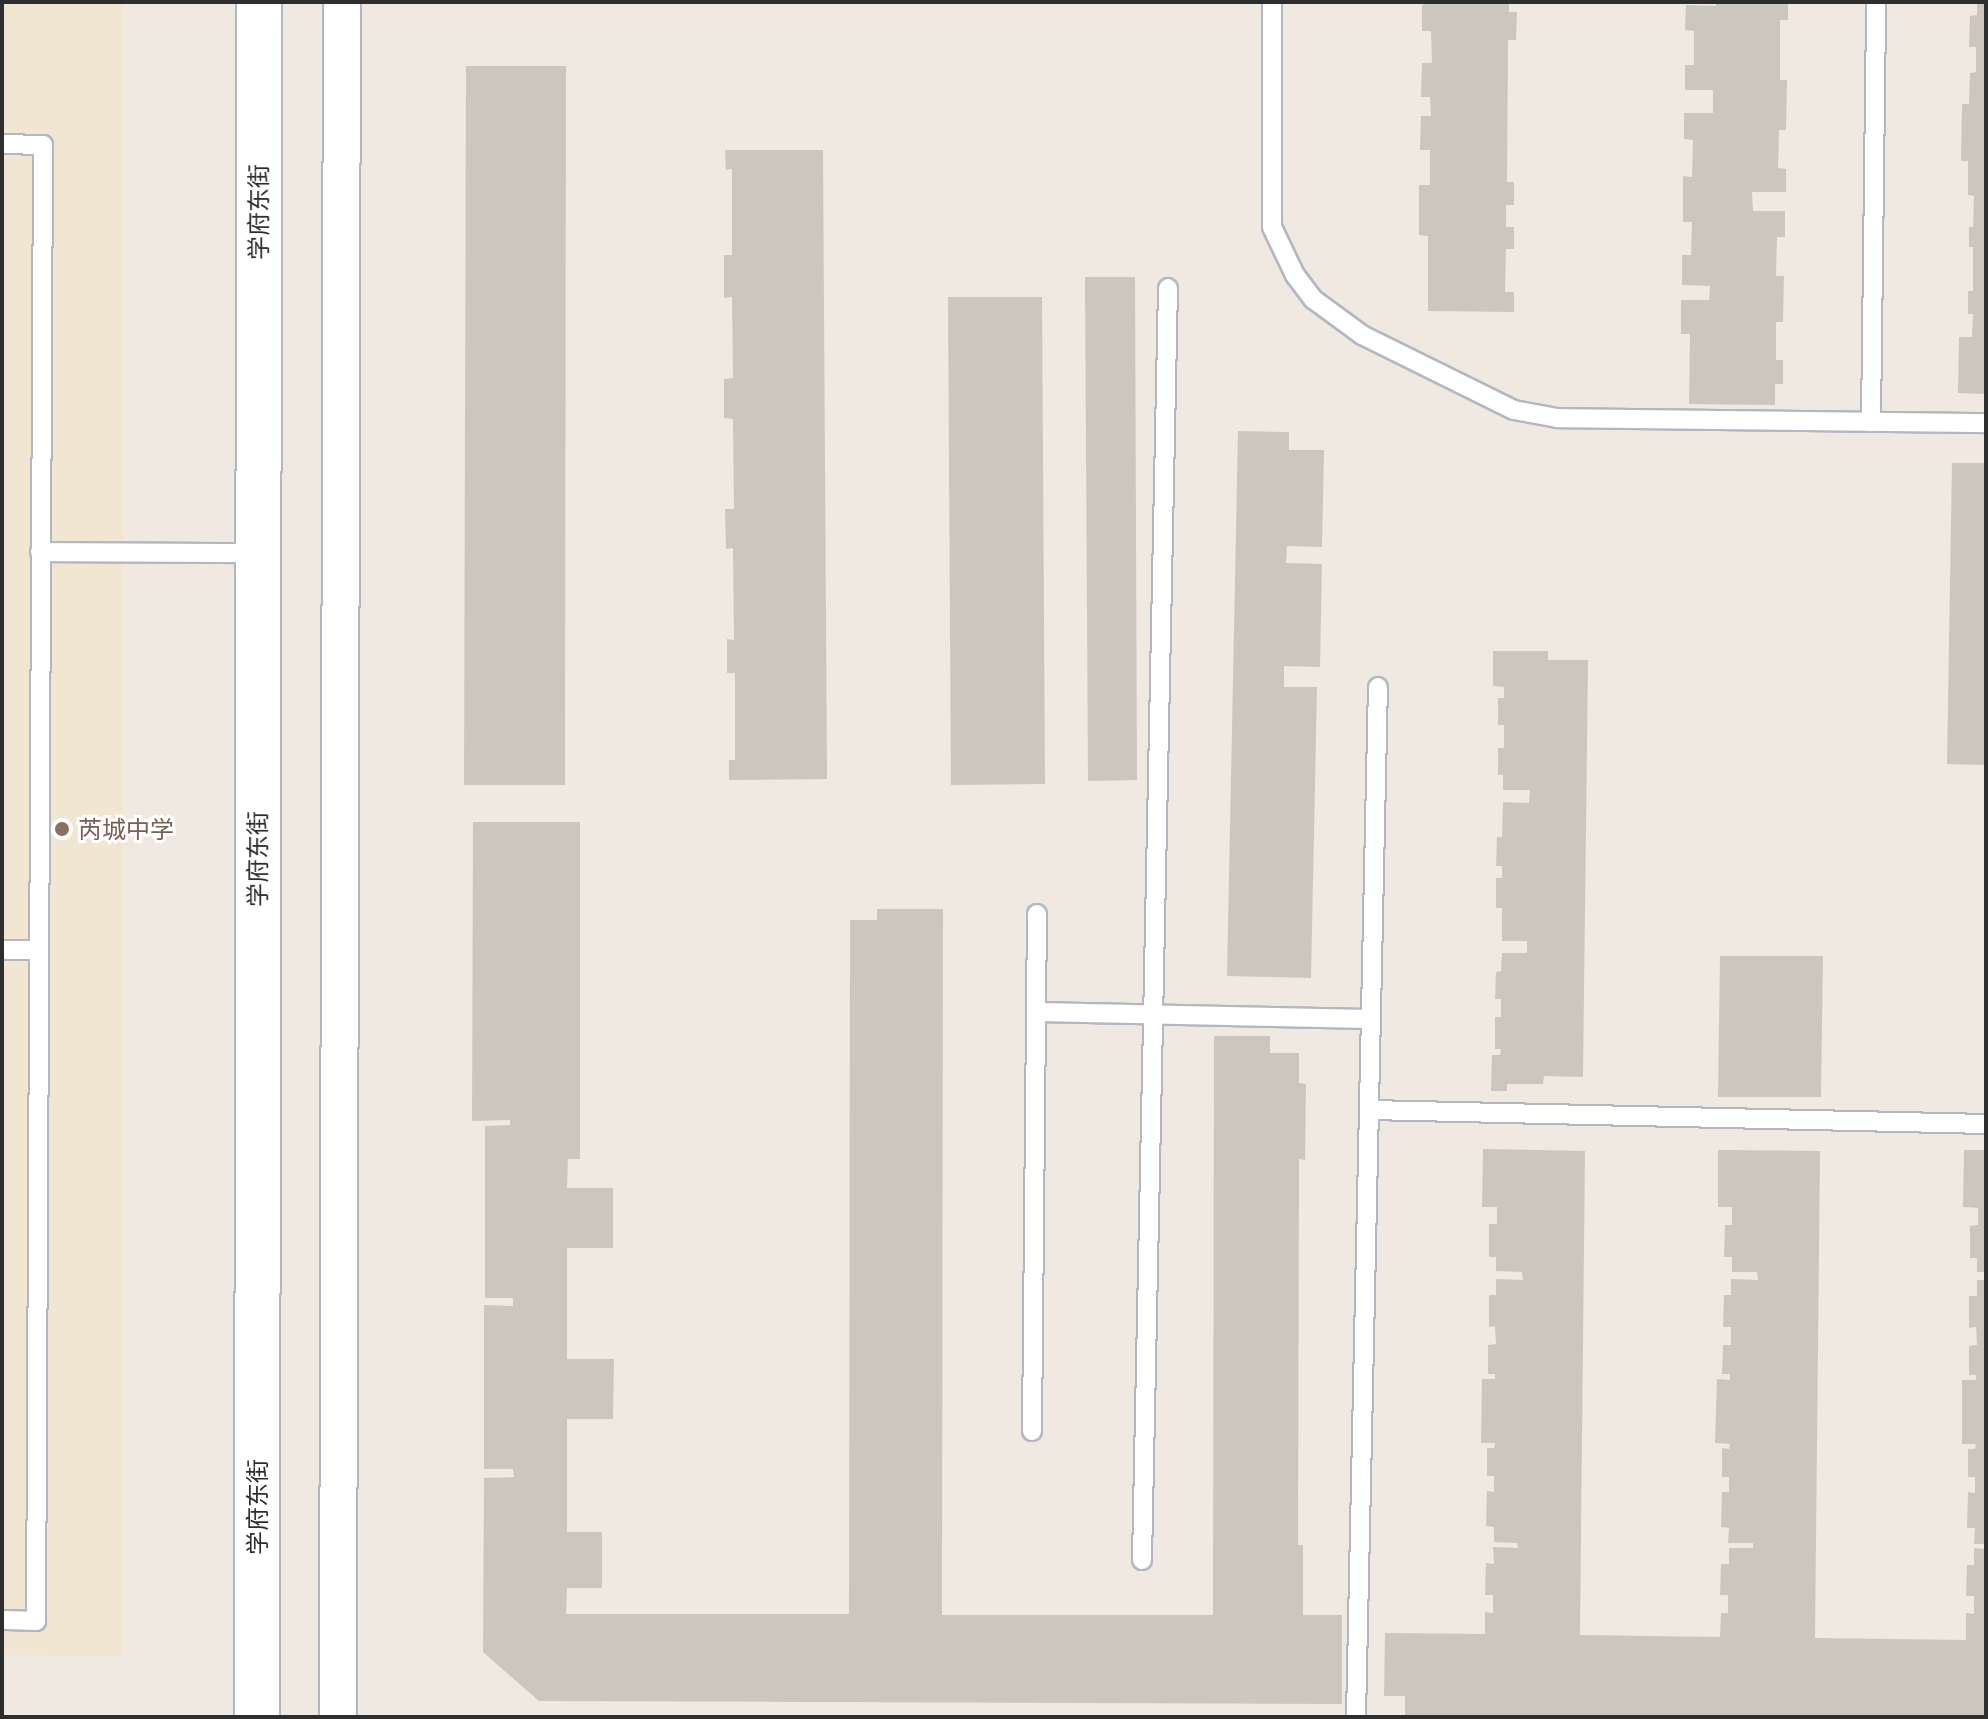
<!DOCTYPE html>
<html>
<head>
<meta charset="utf-8">
<style>
  body { margin:0 }
  #map { position:relative; width:1988px; height:1719px; overflow:hidden; background:#efe9e1; font-family:Barlow,"Noto Sans SC",sans-serif }
  div>[style] { position:absolute }
  [style*='--x'] { left:calc(var(--x)*1px); top:calc(var(--y)*1px); width:calc(var(--w)*1px); rotate:calc(var(--a)*1deg) }
  .education>* { inset:0; background:#f0e6d1 }
  .building>* { inset:0; background:#cbc7bf }
  .roads { filter:drop-shadow(2px 0 #b4b7c1) drop-shadow(-2px 0 #b4b7c1) drop-shadow(0 2px #b4b7c1) drop-shadow(0 -2px #b4b7c1) }
  .service>* { height:18px; margin:-9px; padding:0 9px; transform-origin:9px; border-radius:9px; background:#fff }
  .minor>* { height:36px; margin:-18px; padding:0 18px; transform-origin:18px; border-radius:18px; background:#fff }
  .tertiary>* { height:44px; margin:-22px; padding:0 22px; transform-origin:22px; border-radius:22px; background:#fff }
  .dots>* { width:22px; height:22px; translate:-50% -50%; box-sizing:border-box; border:4px solid #fff; border-radius:50% }
  span { translate:-50% -50%; white-space:nowrap; text-align:center; line-height:1.15; -webkit-text-stroke:6px #fff; paint-order:stroke }
  .street-label { font-size:24px; color:#2e2e2e }
  .education-label { font-size:24px; color:#785e54 }
  .left { translate:0 -50%; text-align:left }
  .frame { position:absolute; inset:0; border:4px solid #2e2e2e; pointer-events:none }
</style>
</head>
<body>
<div id="map">
  <div class="education">
    <i style="clip-path:polygon(2px 2px,123px 2px,123px 1656px,2px 1655px)"></i>
  </div>
  <div class="building">
    <i style="clip-path:polygon(1432px 2px,1509px 2px,1509px 12px,1517px 12px,1516px 40px,1508px 40px,1507px 182px,1514px 182px,1514px 205px,1506px 205px,1506px 227px,1514px 227px,1514px 249px,1506px 249px,1505px 292px,1514px 292px,1514px 312px,1428px 311px,1428px 236px,1419px 235px,1419px 185px,1430px 185px,1430px 150px,1420px 150px,1421px 116px,1431px 116px,1430px 97px,1421px 97px,1422px 63px,1432px 63px,1431px 31px,1422px 31px,1422px 5px)"></i>
    <i style="clip-path:polygon(1716px 2px,1788px 2px,1788px 20px,1780px 20px,1780px 80px,1787px 80px,1786px 130px,1779px 130px,1778px 168px,1786px 169px,1786px 192px,1752px 192px,1753px 211px,1785px 211px,1785px 237px,1777px 237px,1776px 276px,1784px 276px,1783px 322px,1776px 322px,1776px 360px,1783px 360px,1783px 384px,1775px 384px,1775px 405px,1689px 404px,1690px 334px,1681px 334px,1681px 300px,1709px 300px,1710px 286px,1682px 285px,1682px 255px,1691px 255px,1692px 222px,1683px 222px,1683px 176px,1692px 177px,1693px 140px,1684px 139px,1684px 113px,1713px 113px,1713px 90px,1685px 90px,1685px 65px,1694px 65px,1694px 31px,1685px 30px,1686px 5px,1716px 6px)"></i>
    <i style="clip-path:polygon(1977px 2px,1986px 2px,1986px 394px,1958px 393px,1959px 337px,1972px 337px,1973px 314px,1968px 314px,1968px 291px,1973px 291px,1973px 247px,1969px 247px,1969px 227px,1973px 227px,1974px 196px,1968px 195px,1968px 161px,1961px 161px,1962px 104px,1969px 104px,1970px 73px,1976px 72px,1976px 47px,1969px 47px,1970px 16px,1977px 15px)"></i>
    <i style="clip-path:polygon(466px 66px,566px 66px,565px 785px,464px 785px)"></i>
    <i style="clip-path:polygon(725px 150px,823px 150px,827px 779px,729px 780px,729px 760px,735px 760px,735px 673px,727px 673px,727px 639px,734px 640px,733px 548px,726px 549px,725px 509px,734px 509px,733px 419px,724px 418px,724px 379px,733px 378px,732px 297px,724px 298px,724px 255px,732px 255px,732px 169px,726px 170px)"></i>
    <i style="clip-path:polygon(1085px 277px,1135px 277px,1137px 780px,1088px 781px)"></i>
    <i style="clip-path:polygon(948px 297px,1042px 297px,1045px 784px,951px 785px)"></i>
    <i style="clip-path:polygon(1238px 431px,1289px 432px,1289px 450px,1324px 450px,1322px 547px,1287px 546px,1286px 563px,1322px 564px,1320px 667px,1284px 666px,1284px 687px,1317px 687px,1311px 978px,1227px 976px)"></i>
    <i style="clip-path:polygon(1952px 463px,1986px 463px,1986px 765px,1947px 764px)"></i>
    <i style="clip-path:polygon(1493px 651px,1548px 651px,1548px 660px,1588px 660px,1583px 1077px,1544px 1076px,1543px 1084px,1507px 1084px,1507px 1091px,1491px 1091px,1492px 1055px,1500px 1055px,1501px 1049px,1495px 1049px,1495px 1017px,1501px 1017px,1501px 999px,1495px 999px,1496px 972px,1501px 971px,1502px 953px,1527px 953px,1527px 941px,1502px 941px,1502px 908px,1496px 908px,1496px 878px,1502px 878px,1502px 866px,1496px 866px,1497px 837px,1502px 837px,1503px 802px,1529px 803px,1530px 790px,1503px 790px,1503px 775px,1498px 775px,1498px 748px,1504px 748px,1504px 725px,1498px 725px,1498px 698px,1504px 698px,1504px 687px,1493px 686px)"></i>
    <i style="clip-path:polygon(473px 822px,580px 822px,580px 1159px,568px 1159px,567px 1188px,613px 1188px,613px 1248px,567px 1248px,567px 1359px,614px 1359px,613px 1419px,567px 1419px,567px 1532px,602px 1532px,602px 1588px,567px 1588px,566px 1614px,849px 1614px,850px 920px,877px 920px,877px 909px,943px 909px,942px 1615px,1213px 1615px,1214px 1036px,1270px 1036px,1270px 1053px,1299px 1053px,1299px 1083px,1306px 1084px,1305px 1160px,1299px 1159px,1298px 1545px,1303px 1545px,1303px 1615px,1342px 1615px,1342px 1704px,539px 1701px,483px 1652px,484px 1478px,514px 1477px,513px 1469px,484px 1469px,484px 1305px,513px 1306px,513px 1298px,485px 1298px,485px 1126px,510px 1125px,510px 1120px,472px 1121px)"></i>
    <i style="clip-path:polygon(1720px 956px,1823px 956px,1821px 1097px,1718px 1097px)"></i>
    <i style="clip-path:polygon(1483px 1149px,1585px 1151px,1580px 1635px,1720px 1637px,1721px 1613px,1728px 1613px,1728px 1595px,1720px 1595px,1721px 1564px,1729px 1564px,1729px 1548px,1753px 1548px,1753px 1543px,1728px 1543px,1729px 1528px,1721px 1527px,1722px 1492px,1729px 1492px,1729px 1477px,1722px 1477px,1722px 1448px,1729px 1449px,1730px 1444px,1715px 1443px,1717px 1379px,1730px 1380px,1730px 1374px,1722px 1374px,1723px 1345px,1731px 1345px,1731px 1327px,1723px 1327px,1724px 1295px,1731px 1295px,1731px 1279px,1758px 1280px,1757px 1272px,1732px 1272px,1732px 1257px,1724px 1257px,1725px 1225px,1732px 1225px,1732px 1207px,1718px 1207px,1718px 1150px,1820px 1151px,1815px 1638px,1966px 1640px,1966px 1613px,1974px 1614px,1974px 1596px,1966px 1596px,1967px 1565px,1974px 1565px,1974px 1548px,1986px 1549px,1986px 1717px,1405px 1715px,1405px 1696px,1384px 1696px,1385px 1633px,1485px 1634px,1485px 1612px,1493px 1613px,1493px 1595px,1485px 1595px,1486px 1563px,1494px 1564px,1493px 1547px,1518px 1548px,1517px 1543px,1494px 1542px,1494px 1527px,1486px 1526px,1487px 1491px,1494px 1492px,1494px 1476px,1487px 1476px,1487px 1448px,1494px 1448px,1495px 1443px,1481px 1443px,1482px 1379px,1495px 1379px,1495px 1374px,1488px 1374px,1488px 1345px,1496px 1344px,1495px 1326px,1489px 1327px,1489px 1295px,1496px 1295px,1496px 1279px,1523px 1280px,1522px 1272px,1496px 1271px,1496px 1257px,1489px 1257px,1489px 1224px,1497px 1224px,1497px 1207px,1482px 1207px)"></i>
    <i style="clip-path:polygon(1964px 1150px,1986px 1150px,1986px 1272px,1977px 1272px,1977px 1258px,1970px 1258px,1970px 1226px,1978px 1225px,1978px 1208px,1963px 1207px)"></i>
    <i style="clip-path:polygon(1977px 1280px,1986px 1280px,1986px 1544px,1974px 1544px,1975px 1528px,1967px 1528px,1968px 1492px,1975px 1493px,1975px 1477px,1968px 1477px,1968px 1449px,1975px 1449px,1976px 1444px,1962px 1444px,1962px 1380px,1976px 1380px,1976px 1375px,1969px 1375px,1969px 1346px,1977px 1345px,1976px 1327px,1969px 1328px,1969px 1296px,1977px 1296px)"></i>
  </div>
  <div class="roads">
    <div class="service">
      <i style="--x:1272;--y:2;--w:225;--a:90"></i>
      <i style="--x:1272;--y:227;--w:53;--a:64.4"></i>
      <i style="--x:1295;--y:275;--w:30;--a:53"></i>
      <i style="--x:1313;--y:299;--w:61;--a:36.3"></i>
      <i style="--x:1362;--y:335;--w:169;--a:26.3"></i>
      <i style="--x:1514;--y:410;--w:44;--a:10.5"></i>
      <i style="--x:1557;--y:418;--w:429;--a:0.7"></i>
      <i style="--x:2;--y:144;--w:41;--a:1.4"></i>
      <i style="--x:43;--y:145;--w:1476;--a:90.27"></i>
      <i style="--x:36;--y:1621;--w:34;--a:-178"></i>
      <i style="--x:1871;--y:422;--w:420;--a:-89.3"></i>
      <i style="--x:40;--y:552;--w:217;--a:0.3"></i>
      <i style="--x:2;--y:950;--w:37;--a:0"></i>
      <i style="--x:1036;--y:1012;--w:335;--a:1.2"></i>
      <i style="--x:1370;--y:1110;--w:616;--a:1.3"></i>
      <i style="--x:1032;--y:1431;--w:517;--a:-89.45"></i>
      <i style="--x:1142;--y:1560;--w:1272;--a:-88.83"></i>
      <i style="--x:1356;--y:1717;--w:1030;--a:-88.78"></i>
    </div>
    <div class="minor">
      <i style="--x:338;--y:1717;--w:1715;--a:-89.87"></i>
    </div>
    <div class="tertiary">
      <i style="--x:257;--y:1717;--w:1715;--a:-89.93"></i>
    </div>
  </div>
  <div class="dots">
    <i style="left:62px;top:829px;background:#8d6e63"></i>
  </div>
  <div class="street-label">
    <span style="left:258px;top:212px;rotate:-90deg">学府东街</span>
    <span style="left:257px;top:859px;rotate:-90deg">学府东街</span>
    <span style="left:257px;top:1507px;rotate:-90deg">学府东街</span>
  </div>
  <div class="education-label">
    <span class="left" style="left:78px;top:829px">芮城中学</span>
  </div>
  <div class="frame"></div>
</div>
</body>
</html>
